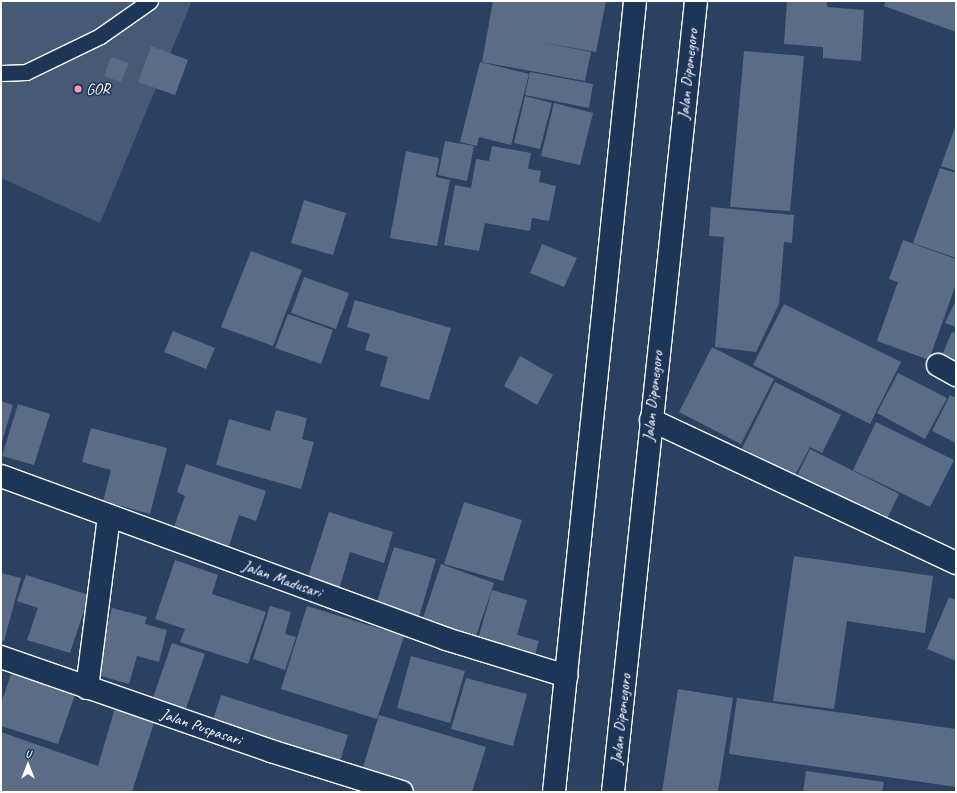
<!DOCTYPE html>
<html>
<head>
<meta charset="utf-8">
<style>
  body { margin:0 }
  #map { position:relative; width:957px; height:793px; overflow:hidden; background:#2a4161; font-family:Caveat,sans-serif }
  div>[style] { position:absolute }
  [style*='--x'] { left:calc(var(--x)*1px); top:calc(var(--y)*1px); width:calc(var(--w)*1px); rotate:calc(var(--a)*1deg) }
  .green>* { inset:0; background:#465975 }
  .building>* { inset:0; background:#5b6c86 }
  .roads { filter:drop-shadow(1px 0 #fff) drop-shadow(-1px 0 #fff) drop-shadow(0 1px #fff) drop-shadow(0 -1px #fff) }
  .lane>* { height:15px; margin:-7.5px; padding:0 7.5px; transform-origin:7.5px; border-radius:7.5px; background:#1d3557 }
  .street>* { height:22px; margin:-11px; padding:0 11px; transform-origin:11px; border-radius:11px; background:#1d3557 }
  .primary>* { height:22px; margin:-11px; padding:0 11px; transform-origin:11px; border-radius:11px; background:#1d3557 }
  .dots>* { width:11px; height:11px; translate:-50% -50%; box-sizing:border-box; border:2px solid #1d3557; border-radius:50% }
  span { translate:-50% -50%; white-space:nowrap; text-align:center; line-height:1.15; -webkit-text-stroke:3px #1d3557; paint-order:stroke }
  .street-label { font-size:16px; color:#fff }
  .poi-label { font-size:16px; color:#fff }
  .left { translate:0 -50%; text-align:left }
  .frame { position:absolute; inset:0; border:2px solid #fff; pointer-events:none }
  .north { position:absolute; left:8px; top:745px; width:40px; height:40px; -webkit-text-stroke:3px #1d3557; paint-order:stroke; rotate:0deg; font-size:11px; font-weight:700; line-height:16px; text-align:center; color:#fff }
  .north::after { content:''; display:block; margin:auto; width:14px; height:18px; background:#fff; clip-path:polygon(50% 0,100% 100%,50% 72%,0 100%) }
</style>
</head>
<body>
<div id="map">
  <div class="green">
    <i style="clip-path:polygon(1px 1px,192px 1px,100px 223px,1px 178px)"></i>
  </div>
  <div class="building">
    <i style="clip-path:polygon(493px 1px,606px 1px,596px 52px,540px 42px,591px 52px,585px 81px,482px 62px)"></i>
    <i style="clip-path:polygon(787px 1px,827px 1px,827px 7px,864px 10px,861px 61px,823px 58px,823px 47px,784px 44px)"></i>
    <i style="clip-path:polygon(886px 1px,956px 1px,956px 32px,884px 6px)"></i>
    <i style="clip-path:polygon(151px 46px,188px 60px,175px 95px,138px 82px)"></i>
    <i style="clip-path:polygon(744px 51px,804px 56px,790px 211px,730px 207px)"></i>
    <i style="clip-path:polygon(111px 57px,129px 63px,121px 82px,104px 76px)"></i>
    <i style="clip-path:polygon(480px 62px,529px 74px,511px 145px,479px 137px,477px 146px,460px 142px)"></i>
    <i style="clip-path:polygon(530px 72px,593px 84px,589px 108px,525px 95px)"></i>
    <i style="clip-path:polygon(525px 96px,552px 103px,540px 149px,514px 143px)"></i>
    <i style="clip-path:polygon(554px 103px,593px 113px,580px 165px,541px 156px)"></i>
    <i style="clip-path:polygon(956px 125px,956px 171px,941px 166px)"></i>
    <i style="clip-path:polygon(445px 141px,474px 146px,467px 181px,438px 175px)"></i>
    <i style="clip-path:polygon(492px 146px,531px 153px,528px 169px,541px 171px,539px 182px,556px 186px,549px 221px,532px 218px,530px 231px,485px 223px,479px 251px,444px 245px,455px 185px,471px 188px,476px 159px,489px 161px)"></i>
    <i style="clip-path:polygon(406px 151px,439px 158px,436px 177px,450px 180px,437px 246px,390px 238px)"></i>
    <i style="clip-path:polygon(940px 168px,956px 173px,956px 258px,913px 243px)"></i>
    <i style="clip-path:polygon(304px 200px,346px 213px,333px 255px,291px 243px)"></i>
    <i style="clip-path:polygon(711px 207px,794px 215px,792px 243px,784px 242px,779px 304px,756px 352px,715px 347px,724px 237px,709px 236px)"></i>
    <i style="clip-path:polygon(903px 240px,956px 259px,956px 284px,929px 360px,877px 341px,898px 282px,889px 279px)"></i>
    <i style="clip-path:polygon(542px 244px,577px 258px,564px 287px,530px 273px)"></i>
    <i style="clip-path:polygon(251px 251px,302px 270px,273px 346px,221px 327px)"></i>
    <i style="clip-path:polygon(304px 277px,349px 293px,336px 329px,291px 313px)"></i>
    <i style="clip-path:polygon(355px 300px,451px 328px,429px 400px,380px 386px,388px 357px,365px 350px,370px 334px,347px 327px)"></i>
    <i style="clip-path:polygon(956px 300px,956px 327px,945px 323px)"></i>
    <i style="clip-path:polygon(784px 304px,901px 362px,870px 424px,753px 365px)"></i>
    <i style="clip-path:polygon(288px 314px,333px 330px,321px 364px,275px 348px)"></i>
    <i style="clip-path:polygon(173px 331px,215px 348px,206px 369px,164px 352px)"></i>
    <i style="clip-path:polygon(952px 332px,956px 333px,956px 367px,940px 360px)"></i>
    <i style="clip-path:polygon(712px 347px,774px 379px,741px 444px,679px 412px)"></i>
    <i style="clip-path:polygon(520px 356px,553px 375px,537px 405px,504px 386px)"></i>
    <i style="clip-path:polygon(898px 373px,947px 398px,925px 439px,877px 413px)"></i>
    <i style="clip-path:polygon(775px 382px,841px 415px,822px 453px,810px 447px,795px 475px,742px 448px)"></i>
    <i style="clip-path:polygon(950px 395px,956px 398px,956px 443px,932px 431px)"></i>
    <i style="clip-path:polygon(1px 401px,13px 405px,1px 445px)"></i>
    <i style="clip-path:polygon(18px 404px,50px 414px,34px 465px,2px 456px)"></i>
    <i style="clip-path:polygon(276px 410px,307px 418px,302px 439px,314px 442px,301px 489px,216px 465px,229px 419px,270px 431px)"></i>
    <i style="clip-path:polygon(876px 422px,954px 460px,930px 507px,853px 470px)"></i>
    <i style="clip-path:polygon(91px 428px,167px 448px,150px 514px,103px 501px,111px 470px,82px 462px)"></i>
    <i style="clip-path:polygon(810px 449px,899px 494px,883px 527px,794px 482px)"></i>
    <i style="clip-path:polygon(186px 464px,266px 491px,256px 521px,239px 515px,229px 546px,174px 527px,185px 496px,177px 492px)"></i>
    <i style="clip-path:polygon(464px 502px,522px 520px,503px 581px,444px 564px)"></i>
    <i style="clip-path:polygon(329px 512px,393px 532px,384px 563px,350px 552px,338px 593px,306px 583px)"></i>
    <i style="clip-path:polygon(394px 547px,436px 559px,419px 617px,376px 605px)"></i>
    <i style="clip-path:polygon(794px 556px,933px 576px,925px 633px,847px 621px,834px 709px,773px 701px)"></i>
    <i style="clip-path:polygon(175px 560px,218px 575px,212px 594px,266px 612px,248px 664px,180px 642px,185px 629px,155px 619px)"></i>
    <i style="clip-path:polygon(441px 564px,494px 583px,473px 645px,420px 627px)"></i>
    <i style="clip-path:polygon(1px 573px,21px 578px,4px 641px,1px 640px)"></i>
    <i style="clip-path:polygon(26px 575px,89px 595px,70px 653px,27px 640px,38px 608px,17px 601px)"></i>
    <i style="clip-path:polygon(492px 590px,527px 600px,517px 635px,539px 641px,533px 662px,476px 646px)"></i>
    <i style="clip-path:polygon(949px 597px,956px 600px,956px 661px,927px 649px)"></i>
    <i style="clip-path:polygon(270px 606px,291px 612px,285px 634px,296px 637px,285px 670px,253px 659px)"></i>
    <i style="clip-path:polygon(307px 606px,404px 636px,377px 719px,281px 689px)"></i>
    <i style="clip-path:polygon(112px 608px,147px 617px,145px 624px,167px 630px,159px 662px,137px 656px,129px 684px,94px 674px)"></i>
    <i style="clip-path:polygon(172px 643px,205px 654px,183px 717px,150px 706px)"></i>
    <i style="clip-path:polygon(411px 656px,465px 671px,450px 723px,397px 708px)"></i>
    <i style="clip-path:polygon(12px 671px,76px 692px,58px 744px,1px 726px,1px 704px)"></i>
    <i style="clip-path:polygon(466px 678px,527px 694px,513px 746px,451px 729px)"></i>
    <i style="clip-path:polygon(678px 689px,733px 698px,718px 792px,662px 792px)"></i>
    <i style="clip-path:polygon(221px 695px,348px 735px,338px 768px,210px 729px)"></i>
    <i style="clip-path:polygon(737px 698px,956px 729px,956px 787px,729px 754px)"></i>
    <i style="clip-path:polygon(117px 701px,157px 713px,132px 792px,1px 792px,1px 732px,98px 766px)"></i>
    <i style="clip-path:polygon(379px 715px,486px 747px,472px 792px,410px 792px,360px 777px)"></i>
    <i style="clip-path:polygon(806px 771px,884px 782px,882px 792px,803px 792px)"></i>
  </div>
  <div class="roads">
    <div class="lane">
      <i style="--x:1;--y:73;--w:25;--a:-2"></i>
      <i style="--x:26;--y:72;--w:82;--a:-25.9"></i>
      <i style="--x:100;--y:36;--w:61;--a:-35"></i>
    </div>
    <div class="street">
      <i style="--x:938;--y:365;--w:21;--a:29"></i>
      <i style="--x:651;--y:420;--w:337;--a:25.1"></i>
      <i style="--x:1;--y:476;--w:474;--a:20.1"></i>
      <i style="--x:446;--y:639;--w:126;--a:17.1"></i>
      <i style="--x:1;--y:657;--w:286;--a:19.2"></i>
      <i style="--x:271;--y:751;--w:137;--a:17.4"></i>
      <i style="--x:87;--y:688;--w:173;--a:-82.7"></i>
    </div>
    <div class="primary">
      <i style="--x:554;--y:792;--w:795;--a:-84.15"></i>
      <i style="--x:613;--y:792;--w:795;--a:-84.01"></i>
    </div>
  </div>
  <div class="dots">
    <i style="left:78px;top:89px;background:#ff9aa2"></i>
  </div>
  <div class="street-label">
    <span style="left:688px;top:74px;rotate:-84deg">Jalan Diponegoro</span>
    <span style="left:653px;top:396px;rotate:-84deg">Jalan Diponegoro</span>
    <span style="left:282px;top:579px;rotate:20deg">Jalan Madusari</span>
    <span style="left:621px;top:719px;rotate:-84deg">Jalan Diponegoro</span>
    <span style="left:201px;top:727px;rotate:19deg">Jalan Puspasari</span>
  </div>
  <div class="poi-label">
    <span class="left" style="left:86px;top:89px">GOR</span>
  </div>
  <div class="frame"></div>
  <div class="north">U</div>
</div>
</body>
</html>
